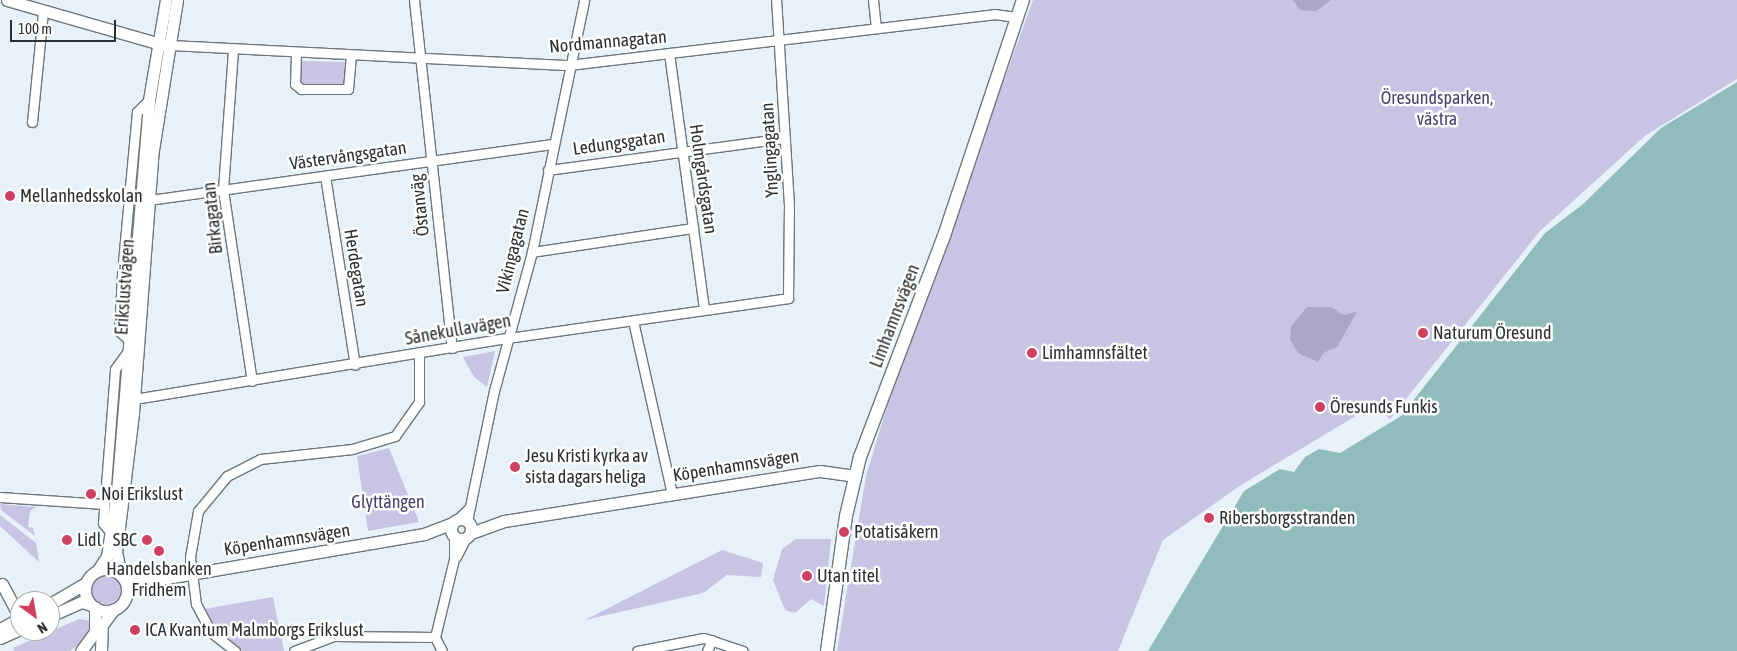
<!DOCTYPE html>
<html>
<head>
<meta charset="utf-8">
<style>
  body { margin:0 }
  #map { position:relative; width:1737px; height:651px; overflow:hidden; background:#e7f1f9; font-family:"Asap Condensed",sans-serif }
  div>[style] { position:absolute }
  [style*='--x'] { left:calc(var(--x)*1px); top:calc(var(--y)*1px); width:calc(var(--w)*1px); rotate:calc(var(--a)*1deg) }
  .green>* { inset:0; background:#c9c3e4 }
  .round { border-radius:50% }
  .forest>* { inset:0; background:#ada6c7 }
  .water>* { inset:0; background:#90bdbb }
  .roads { filter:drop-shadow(1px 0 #6e767d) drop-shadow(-1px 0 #6e767d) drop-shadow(0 1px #6e767d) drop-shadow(0 -1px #6e767d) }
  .minor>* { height:9px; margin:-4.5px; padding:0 4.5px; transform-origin:4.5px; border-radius:4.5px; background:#fff }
  .tertiary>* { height:11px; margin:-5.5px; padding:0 5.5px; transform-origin:5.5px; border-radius:5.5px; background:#fff }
  .tertiary>.ring { margin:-5.5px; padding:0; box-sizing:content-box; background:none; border:11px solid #fff; border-radius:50% }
  .secondary>* { height:12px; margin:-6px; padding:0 6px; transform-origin:6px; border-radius:6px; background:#fff }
  .dots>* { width:14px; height:14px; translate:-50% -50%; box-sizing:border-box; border:2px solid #fff; border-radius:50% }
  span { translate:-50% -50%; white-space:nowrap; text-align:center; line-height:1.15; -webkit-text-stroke:5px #fff; paint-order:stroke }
  .street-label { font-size:18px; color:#2c3033 }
  .park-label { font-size:18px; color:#4a3e6c }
  .poi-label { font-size:18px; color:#2c3033 }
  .left { translate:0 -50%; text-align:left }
  .right { translate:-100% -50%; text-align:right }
  .north { position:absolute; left:10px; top:591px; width:50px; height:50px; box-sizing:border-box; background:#fff; border:1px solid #abacad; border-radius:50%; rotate:148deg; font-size:14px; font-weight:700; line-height:20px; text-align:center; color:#2c3033 }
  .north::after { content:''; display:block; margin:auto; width:18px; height:22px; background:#ce3f60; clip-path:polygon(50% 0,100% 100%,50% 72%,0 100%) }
  .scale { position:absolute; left:10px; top:20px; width:106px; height:22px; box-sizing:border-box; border:2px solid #2c3033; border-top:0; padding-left:6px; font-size:15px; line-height:18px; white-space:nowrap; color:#2c3033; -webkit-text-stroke:4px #fff; paint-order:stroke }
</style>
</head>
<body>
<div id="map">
  <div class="green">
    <i style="clip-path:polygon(1033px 0,1737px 0,1737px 79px,1646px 135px,1540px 231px,1390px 419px,1374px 405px,1241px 485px,1163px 540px,1118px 651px,837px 651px,866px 476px,892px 390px)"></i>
    <i style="clip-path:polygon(300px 61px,346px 62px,347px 86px,301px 86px)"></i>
    <i style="clip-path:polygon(495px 351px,487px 387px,474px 377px,463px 357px)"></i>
    <i style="clip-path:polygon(389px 448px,419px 522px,368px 531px,357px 456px)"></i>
    <i style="clip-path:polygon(0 504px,36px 507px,30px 511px,28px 527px,33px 528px,35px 536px,1px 510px)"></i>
    <i style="clip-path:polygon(0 515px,36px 543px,39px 562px,0 526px)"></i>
    <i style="clip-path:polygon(831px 539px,824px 606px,811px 599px,795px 613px,785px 610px,773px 580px,782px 549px,796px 539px)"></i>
    <i style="clip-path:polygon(722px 550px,763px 563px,761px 577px,727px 575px,703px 593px,585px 620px)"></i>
    <i class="round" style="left:91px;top:574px;width:30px;height:30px"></i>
    <i style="clip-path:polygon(273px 597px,284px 651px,242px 651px,214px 630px,204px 609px)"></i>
    <i style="clip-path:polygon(79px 619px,91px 621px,85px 640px,70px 651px,14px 651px,13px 648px)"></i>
  </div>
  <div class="forest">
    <i style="clip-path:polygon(1293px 0,1331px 0,1316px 11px,1300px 10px)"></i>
    <i style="clip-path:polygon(1307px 307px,1331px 307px,1343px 315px,1357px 312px,1337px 347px,1323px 353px,1318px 362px,1298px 353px,1290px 339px,1291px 326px)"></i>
  </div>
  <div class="water">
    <i style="clip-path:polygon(1737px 82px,1737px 651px,1148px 651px,1244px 491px,1280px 469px,1294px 472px,1305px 457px,1319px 449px,1340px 453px,1401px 416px,1545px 233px,1582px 205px,1661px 128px)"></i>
  </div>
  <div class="roads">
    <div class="minor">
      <i style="--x:414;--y:0;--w:350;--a:83.8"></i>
      <i style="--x:873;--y:0;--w:28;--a:84"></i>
      <i style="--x:170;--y:45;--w:400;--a:2.9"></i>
      <i style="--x:569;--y:65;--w:428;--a:-6.8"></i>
      <i style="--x:994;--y:14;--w:22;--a:8"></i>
      <i style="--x:233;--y:50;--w:140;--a:94.1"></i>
      <i style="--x:223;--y:190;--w:193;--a:81.4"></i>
      <i style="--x:669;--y:53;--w:258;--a:82.2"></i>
      <i style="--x:296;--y:55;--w:29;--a:92"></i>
      <i style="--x:295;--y:84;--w:8;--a:40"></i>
      <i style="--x:301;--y:89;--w:47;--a:0"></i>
      <i style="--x:348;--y:89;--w:32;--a:-85"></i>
      <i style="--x:32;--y:122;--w:112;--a:-84.3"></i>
      <i style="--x:548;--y:170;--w:239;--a:-7.7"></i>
      <i style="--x:325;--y:176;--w:191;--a:81"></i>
      <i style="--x:149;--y:200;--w:408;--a:-7.9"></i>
      <i style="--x:532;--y:252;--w:163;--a:-8.5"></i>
      <i style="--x:633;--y:321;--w:177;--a:77.3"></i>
      <i style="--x:129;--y:340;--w:13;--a:-138"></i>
      <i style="--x:119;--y:331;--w:58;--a:-87"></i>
      <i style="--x:122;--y:273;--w:162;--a:-84.7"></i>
      <i style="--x:137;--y:112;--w:17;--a:-45"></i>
      <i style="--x:134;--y:399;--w:379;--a:-9.3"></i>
      <i style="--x:508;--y:338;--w:283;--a:-8.1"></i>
      <i style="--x:788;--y:298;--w:93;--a:-89.4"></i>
      <i style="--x:789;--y:205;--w:205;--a:-93.6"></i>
      <i style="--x:0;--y:497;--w:104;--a:3.9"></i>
      <i style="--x:458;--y:519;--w:14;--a:-45"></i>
      <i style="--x:467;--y:521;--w:133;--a:-78.3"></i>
      <i style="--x:494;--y:391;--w:144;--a:-74.7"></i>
      <i style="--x:532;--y:252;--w:257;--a:-78.3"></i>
      <i style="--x:111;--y:533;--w:13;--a:-129"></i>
      <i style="--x:103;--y:523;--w:154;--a:-85.5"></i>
      <i style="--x:115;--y:369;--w:22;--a:-54"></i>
      <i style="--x:456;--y:557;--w:20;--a:-63"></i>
      <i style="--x:235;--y:651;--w:31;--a:-142"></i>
      <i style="--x:211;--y:632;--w:32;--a:-118"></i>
      <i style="--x:196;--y:604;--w:47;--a:-97.3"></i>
      <i style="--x:190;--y:557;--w:47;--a:-80.1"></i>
      <i style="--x:198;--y:511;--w:45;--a:-50.4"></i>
      <i style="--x:227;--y:476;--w:37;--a:-27"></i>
      <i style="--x:260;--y:459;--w:93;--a:-6.2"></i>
      <i style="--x:352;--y:449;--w:45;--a:-16.8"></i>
      <i style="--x:395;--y:436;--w:42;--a:-54.8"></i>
      <i style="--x:419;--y:402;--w:49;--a:-90"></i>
      <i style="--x:294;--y:651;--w:43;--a:-20.6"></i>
      <i style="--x:334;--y:636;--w:101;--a:0.6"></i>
      <i style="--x:442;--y:651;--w:16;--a:-117"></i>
      <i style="--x:435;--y:637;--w:80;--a:-76.3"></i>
      <i style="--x:454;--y:559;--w:23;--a:-90"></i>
      <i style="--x:637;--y:651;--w:68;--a:-11"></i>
      <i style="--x:704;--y:638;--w:41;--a:18.4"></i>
      <i style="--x:707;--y:651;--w:12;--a:-66"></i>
    </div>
    <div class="tertiary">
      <i style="--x:7;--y:0;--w:163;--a:16"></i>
      <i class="ring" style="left:451px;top:519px;width:9px;height:9px"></i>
      <i style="--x:471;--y:533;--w:35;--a:-20"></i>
      <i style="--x:504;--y:521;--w:320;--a:-9"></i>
      <i style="--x:820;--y:471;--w:35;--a:8"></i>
      <i class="ring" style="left:85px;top:569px;width:31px;height:31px"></i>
      <i style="--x:98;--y:570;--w:17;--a:-57"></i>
      <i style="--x:107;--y:556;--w:65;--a:-81.1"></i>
      <i style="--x:117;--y:492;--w:393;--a:-85.3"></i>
      <i style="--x:149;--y:100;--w:101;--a:-80.4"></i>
      <i style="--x:121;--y:575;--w:24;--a:-102"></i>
      <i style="--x:116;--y:552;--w:140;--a:-83"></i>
      <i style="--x:133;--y:413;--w:264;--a:-85.7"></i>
      <i style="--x:153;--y:150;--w:152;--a:-80.9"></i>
      <i style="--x:123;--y:578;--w:32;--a:4"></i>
      <i style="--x:155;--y:580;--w:273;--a:-9.7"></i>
      <i style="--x:424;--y:534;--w:31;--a:-21"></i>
      <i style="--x:2;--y:584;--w:38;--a:62"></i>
      <i style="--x:50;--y:604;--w:42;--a:-30.3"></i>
      <i style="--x:50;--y:616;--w:35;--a:-24"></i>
      <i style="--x:82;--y:602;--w:9;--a:18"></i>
      <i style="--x:0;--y:629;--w:23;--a:-29"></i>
      <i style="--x:0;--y:638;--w:22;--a:-24"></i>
      <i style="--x:81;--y:651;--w:24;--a:-54"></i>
      <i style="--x:95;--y:632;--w:25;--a:-90"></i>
      <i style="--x:101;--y:651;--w:26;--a:-88"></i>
      <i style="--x:102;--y:625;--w:20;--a:-53"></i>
    </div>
    <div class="secondary">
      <i style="--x:827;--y:651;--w:136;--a:-82"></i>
      <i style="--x:846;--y:516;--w:61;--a:-76.7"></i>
      <i style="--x:860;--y:457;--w:233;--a:-69.2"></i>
      <i style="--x:943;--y:239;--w:252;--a:-71.5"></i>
    </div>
  </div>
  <div class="dots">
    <i style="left:10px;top:196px;background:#ce3f60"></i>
    <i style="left:1423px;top:333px;background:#ce3f60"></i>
    <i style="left:1032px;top:353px;background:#ce3f60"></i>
    <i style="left:1320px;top:407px;background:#ce3f60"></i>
    <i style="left:515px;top:467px;background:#ce3f60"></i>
    <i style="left:91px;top:494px;background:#ce3f60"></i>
    <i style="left:1209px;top:518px;background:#ce3f60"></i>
    <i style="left:844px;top:532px;background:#ce3f60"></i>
    <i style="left:67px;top:540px;background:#ce3f60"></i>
    <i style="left:147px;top:540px;background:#ce3f60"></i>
    <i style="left:159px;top:551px;background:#ce3f60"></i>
    <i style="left:807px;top:576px;background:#ce3f60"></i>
    <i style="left:135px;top:630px;background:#ce3f60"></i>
  </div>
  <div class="street-label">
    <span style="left:608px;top:42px;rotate:-5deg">Nordmannagatan</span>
    <span style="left:619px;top:143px;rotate:-8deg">Ledungsgatan</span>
    <span style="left:770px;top:150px;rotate:-93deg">Ynglingagatan</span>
    <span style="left:348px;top:156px;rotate:-8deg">Västervångsgatan</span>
    <span style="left:703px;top:179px;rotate:82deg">Holmgårdsgatan</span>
    <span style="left:420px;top:205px;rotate:-96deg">Östanväg</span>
    <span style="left:213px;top:218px;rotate:-96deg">Birkagatan</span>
    <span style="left:513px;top:251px;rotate:-76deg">Vikingagatan</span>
    <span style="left:356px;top:268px;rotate:81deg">Herdegatan</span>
    <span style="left:125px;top:287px;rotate:-86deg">Erikslustvägen</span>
    <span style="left:895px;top:316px;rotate:-69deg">Limhamnsvägen</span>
    <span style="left:458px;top:330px;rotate:-10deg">Sånekullavägen</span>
    <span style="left:736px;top:466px;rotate:-9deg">Köpenhamnsvägen</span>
    <span style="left:287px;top:540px;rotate:-9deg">Köpenhamnsvägen</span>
  </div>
  <div class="park-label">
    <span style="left:1437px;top:109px">Öresundsparken,<br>västra</span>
    <span style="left:388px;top:502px">Glyttängen</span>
  </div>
  <div class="poi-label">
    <span class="left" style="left:20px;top:196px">Mellanhedsskolan</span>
    <span class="left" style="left:1433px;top:333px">Naturum Öresund</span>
    <span class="left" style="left:1042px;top:353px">Limhamnsfältet</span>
    <span class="left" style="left:1330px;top:407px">Öresunds Funkis</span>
    <span class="left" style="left:525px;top:467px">Jesu Kristi kyrka av<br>sista dagars heliga</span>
    <span class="left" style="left:101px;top:494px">Noi Erikslust</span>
    <span class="left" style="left:1219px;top:518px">Ribersborgsstranden</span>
    <span class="left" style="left:854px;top:532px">Potatisåkern</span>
    <span class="left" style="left:77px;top:540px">Lidl</span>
    <span class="right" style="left:137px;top:540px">SBC</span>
    <span style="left:159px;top:580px">Handelsbanken<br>Fridhem</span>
    <span class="left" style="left:817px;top:576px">Utan titel</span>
    <span class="left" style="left:145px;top:630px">ICA Kvantum Malmborgs Erikslust</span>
  </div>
  <div class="north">N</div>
  <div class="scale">100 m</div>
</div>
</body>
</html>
